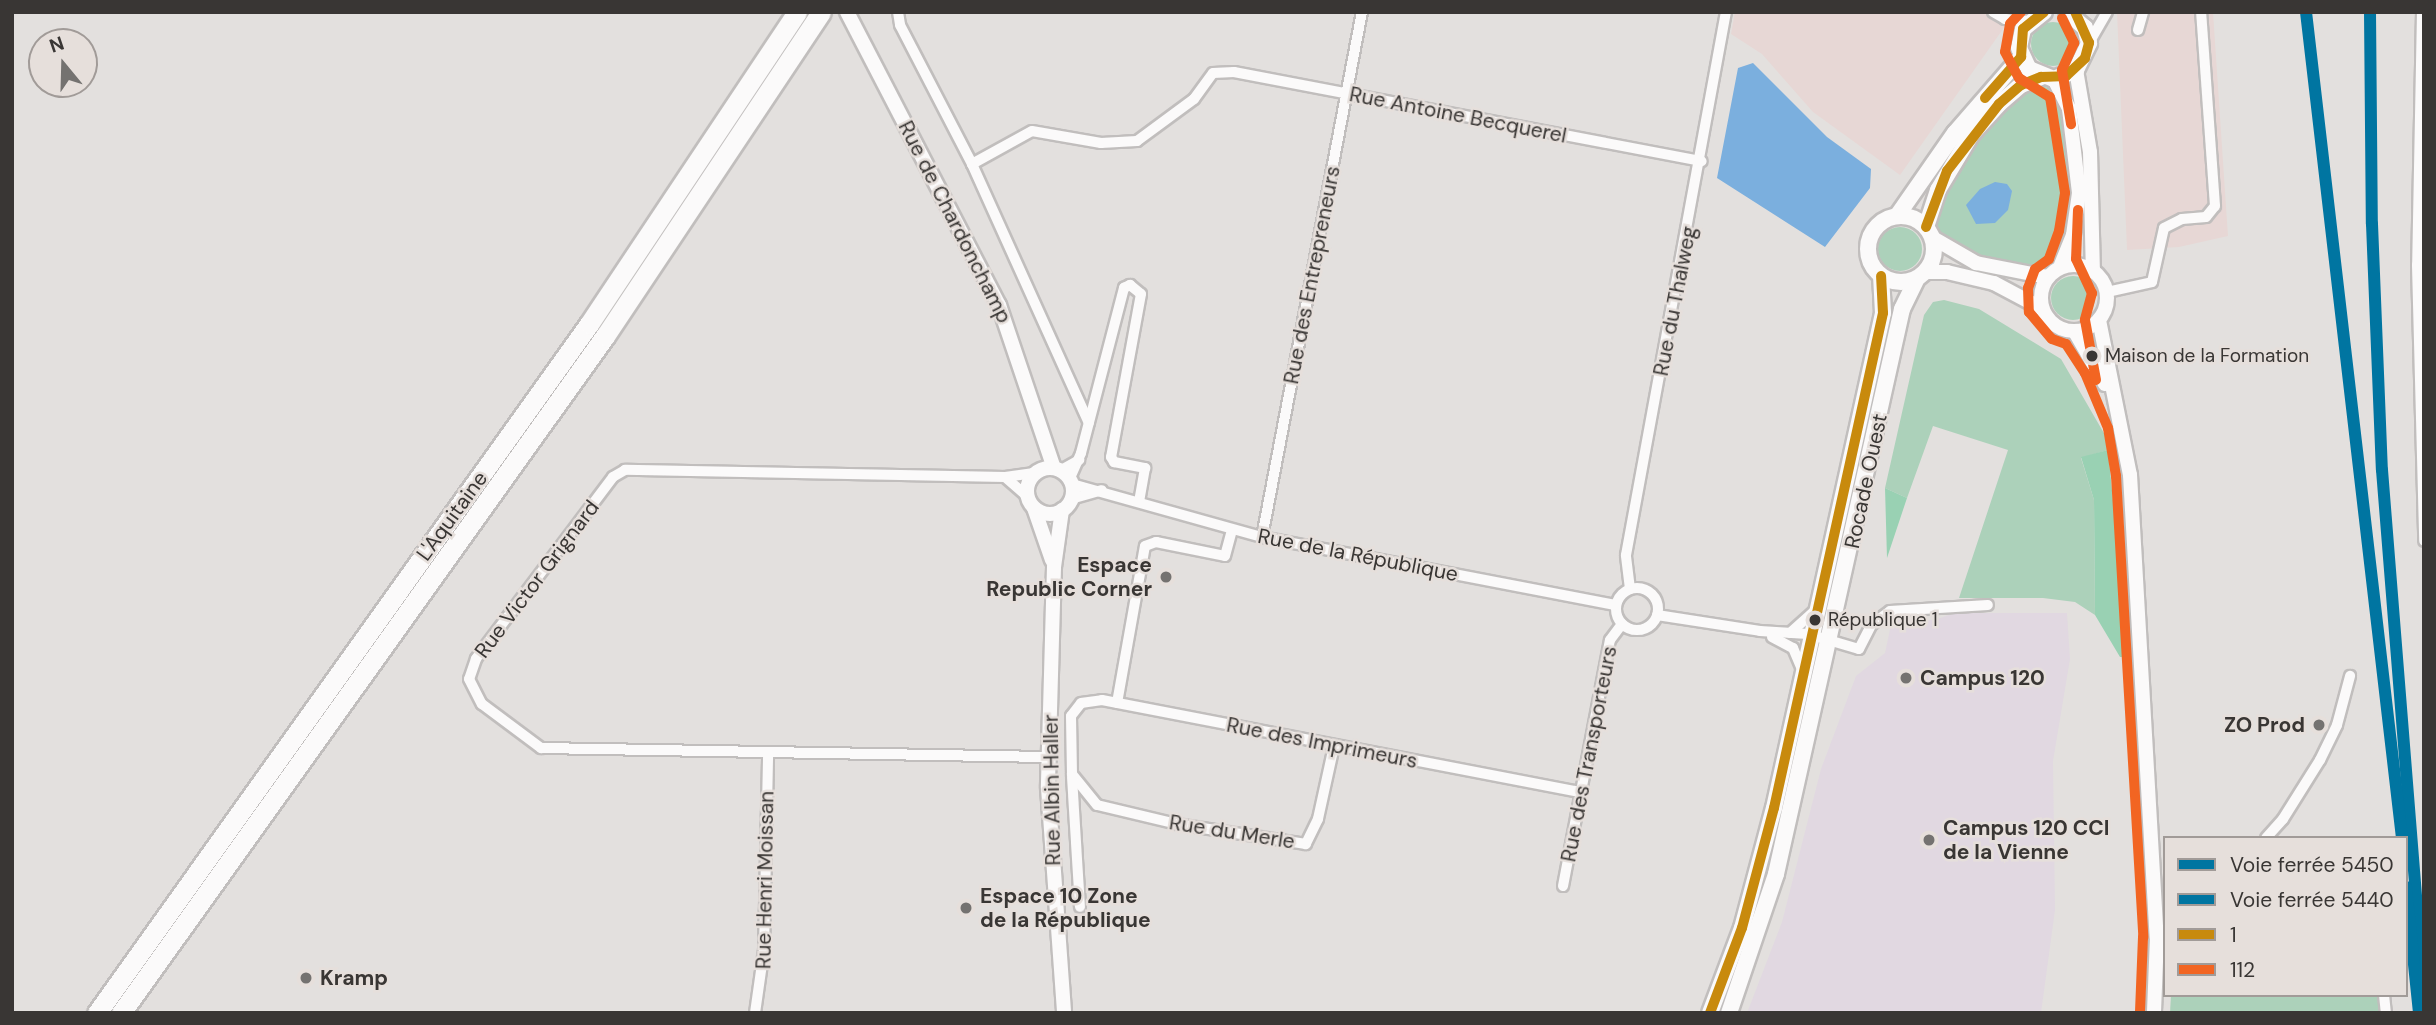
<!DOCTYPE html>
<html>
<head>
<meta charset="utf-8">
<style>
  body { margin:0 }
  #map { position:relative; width:2436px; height:1025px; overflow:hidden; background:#e3e0de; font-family:"DM Sans",sans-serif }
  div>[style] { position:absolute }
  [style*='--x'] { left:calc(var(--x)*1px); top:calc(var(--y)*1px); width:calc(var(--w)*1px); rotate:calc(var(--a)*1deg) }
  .commercial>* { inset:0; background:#e7d7d5 }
  .education>* { inset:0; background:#e1d8e1 }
  .green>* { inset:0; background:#acd1ba }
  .round { border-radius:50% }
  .forest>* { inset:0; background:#99d1b3 }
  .water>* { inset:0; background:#7bafde }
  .roads { filter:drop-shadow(2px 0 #c1bebd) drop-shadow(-2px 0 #c1bebd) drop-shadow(0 2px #c1bebd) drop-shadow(0 -2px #c1bebd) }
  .street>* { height:10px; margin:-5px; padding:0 5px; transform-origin:5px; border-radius:5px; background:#fbfafa }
  .street>.ring { margin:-5px; padding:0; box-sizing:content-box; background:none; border:10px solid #fbfafa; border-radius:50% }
  .secondary>* { height:14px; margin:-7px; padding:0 7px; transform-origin:7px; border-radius:7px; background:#fbfafa }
  .secondary>.ring { margin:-7px; padding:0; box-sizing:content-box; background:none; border:14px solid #fbfafa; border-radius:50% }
  .primary>* { height:16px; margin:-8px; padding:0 8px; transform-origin:8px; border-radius:8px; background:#fbfafa }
  .primary>.ring { margin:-8px; padding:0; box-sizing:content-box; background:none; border:16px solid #fbfafa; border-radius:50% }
  .highway>* { height:19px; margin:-9.5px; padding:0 9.5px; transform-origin:9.5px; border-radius:9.5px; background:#fbfafa }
  .bus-1>* { height:10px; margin:-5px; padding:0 5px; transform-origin:5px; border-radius:5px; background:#c88a0d }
  .bus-2>* { height:10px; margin:-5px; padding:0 5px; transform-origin:5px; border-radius:5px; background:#f26522 }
  .rail-1>* { height:12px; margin:-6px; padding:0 6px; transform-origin:6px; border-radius:6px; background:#0075a1 }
  .rail-2>* { height:12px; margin:-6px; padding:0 6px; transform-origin:6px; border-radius:6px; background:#0075a1 }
  .dots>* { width:19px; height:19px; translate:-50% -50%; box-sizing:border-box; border:4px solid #e6dfdb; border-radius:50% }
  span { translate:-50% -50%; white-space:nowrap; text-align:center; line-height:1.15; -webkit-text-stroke:5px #e6dfdb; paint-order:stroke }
  .bus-label { font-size:19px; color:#393634 }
  .left { translate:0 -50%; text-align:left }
  .street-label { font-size:21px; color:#393634 }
  .poi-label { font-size:21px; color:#393634; font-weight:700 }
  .right { translate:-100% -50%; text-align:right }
  .frame { position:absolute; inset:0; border:14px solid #393634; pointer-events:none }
  .legend { position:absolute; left:2163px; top:836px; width:245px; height:161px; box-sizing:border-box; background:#e6dfdb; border:2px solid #a19b98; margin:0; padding:9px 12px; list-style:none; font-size:21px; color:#393634 }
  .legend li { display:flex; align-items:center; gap:14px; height:35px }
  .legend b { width:35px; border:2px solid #a19b98 }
  .north { position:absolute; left:28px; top:28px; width:70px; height:70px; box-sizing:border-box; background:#e6dfdb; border:2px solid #a19b98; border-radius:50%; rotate:341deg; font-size:19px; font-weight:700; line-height:28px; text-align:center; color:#393634 }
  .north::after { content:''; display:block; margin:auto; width:24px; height:32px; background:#747270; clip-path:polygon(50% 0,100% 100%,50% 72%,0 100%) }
</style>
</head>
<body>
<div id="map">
  <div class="commercial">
    <i style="clip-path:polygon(1735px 12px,2015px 12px,1900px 175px,1813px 112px,1762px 54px,1731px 34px)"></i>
    <i style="clip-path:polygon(2117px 12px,2213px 12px,2228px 236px,2179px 247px,2127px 250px)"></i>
  </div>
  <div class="education">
    <i style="clip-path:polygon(1954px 613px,2067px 613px,2070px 659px,2053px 761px,2055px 910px,2041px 1013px,1747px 1013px,1782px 922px,1821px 769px,1856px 676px,1885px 653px,1892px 620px,1935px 620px)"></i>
  </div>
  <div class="green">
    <i class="round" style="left:2031px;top:22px;width:44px;height:44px"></i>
    <i style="clip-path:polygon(2036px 85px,2053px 89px,2063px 109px,2073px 191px,2071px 227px,2054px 265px,2036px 272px,1969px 254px,1942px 239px,1934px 216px,1968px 151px,2017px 96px)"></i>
    <i class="round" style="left:1878px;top:227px;width:44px;height:44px"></i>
    <i class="round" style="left:2051px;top:276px;width:44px;height:44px"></i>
    <i style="clip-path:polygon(1944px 300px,1979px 309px,2061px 359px,2105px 435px,2108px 450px,2081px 458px,2094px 500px,2095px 615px,2075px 602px,2043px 598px,1959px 598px,2008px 450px,1933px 426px,1907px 498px,1885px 488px,1924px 315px,1933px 302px)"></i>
    <i style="clip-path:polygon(2171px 995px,2381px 995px,2382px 1013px,2170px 1013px)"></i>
  </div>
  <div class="forest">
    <i style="clip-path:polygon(2108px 450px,2121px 581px,2125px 657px,2120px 657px,2095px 615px,2094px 500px,2081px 457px)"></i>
    <i style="clip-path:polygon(1885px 488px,1907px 498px,1887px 558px)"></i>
  </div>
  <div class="water">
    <i style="clip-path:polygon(1753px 63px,1827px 137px,1871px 169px,1870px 188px,1825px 247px,1717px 178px,1738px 68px)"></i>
    <i style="clip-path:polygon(1995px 182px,2007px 184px,2012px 191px,2008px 210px,1995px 223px,1976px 224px,1966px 205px,1980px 189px)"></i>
  </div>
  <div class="roads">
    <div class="street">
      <i style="--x:898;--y:12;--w:13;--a:81"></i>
      <i style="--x:900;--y:25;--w:157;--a:62.6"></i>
      <i style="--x:972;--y:164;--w:284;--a:65.7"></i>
      <i style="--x:1993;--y:12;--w:14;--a:30"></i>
      <i style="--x:2005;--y:19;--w:24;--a:5"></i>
      <i style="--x:2422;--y:12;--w:253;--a:91.1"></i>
      <i style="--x:2417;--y:265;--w:276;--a:88.5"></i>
      <i style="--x:2138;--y:30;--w:19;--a:-74"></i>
      <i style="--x:2089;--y:43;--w:36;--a:-60"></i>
      <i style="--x:972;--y:164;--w:68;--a:-28.8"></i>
      <i style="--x:1032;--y:131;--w:70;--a:9.9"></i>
      <i style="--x:1101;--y:143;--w:36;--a:-3"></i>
      <i style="--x:1137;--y:141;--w:71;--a:-36.4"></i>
      <i style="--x:1194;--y:99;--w:32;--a:-54"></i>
      <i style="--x:1213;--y:73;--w:21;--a:-3"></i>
      <i style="--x:1234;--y:72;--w:476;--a:10.8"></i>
      <i style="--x:2107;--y:292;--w:46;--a:-12.5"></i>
      <i style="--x:2152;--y:282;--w:55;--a:-77.5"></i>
      <i style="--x:2164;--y:228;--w:20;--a:-27"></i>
      <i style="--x:2182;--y:219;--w:24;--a:-5"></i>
      <i style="--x:2206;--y:217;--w:14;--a:-51"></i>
      <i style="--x:2215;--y:206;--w:195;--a:-94.1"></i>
      <i style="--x:1061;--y:470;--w:21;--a:-29"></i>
      <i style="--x:1034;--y:473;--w:29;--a:172"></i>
      <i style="--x:1005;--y:477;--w:380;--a:-178.9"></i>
      <i style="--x:625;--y:470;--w:14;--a:150"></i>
      <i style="--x:613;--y:477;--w:228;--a:127"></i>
      <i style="--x:476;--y:659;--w:21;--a:109"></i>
      <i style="--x:469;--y:679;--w:28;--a:63"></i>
      <i style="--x:482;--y:704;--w:74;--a:36.7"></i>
      <i style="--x:541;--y:748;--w:507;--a:1.02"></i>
      <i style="--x:1005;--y:477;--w:29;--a:41"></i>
      <i style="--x:1070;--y:478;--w:27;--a:-66"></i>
      <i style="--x:1081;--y:453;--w:171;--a:-75.4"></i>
      <i style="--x:1124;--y:288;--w:7;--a:-27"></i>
      <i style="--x:1130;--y:285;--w:14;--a:39"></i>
      <i style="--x:1141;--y:294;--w:166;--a:100.4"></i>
      <i style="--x:1111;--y:457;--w:6;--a:59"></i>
      <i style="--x:1114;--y:462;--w:32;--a:11"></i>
      <i style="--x:1145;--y:468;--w:34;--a:100"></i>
      <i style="--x:1072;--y:484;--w:197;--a:15.6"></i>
      <i style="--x:1262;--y:537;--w:360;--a:10.9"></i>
      <i style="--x:1071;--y:499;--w:32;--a:-16"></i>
      <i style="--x:1262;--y:537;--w:534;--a:-79.22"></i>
      <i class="ring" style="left:1616px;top:588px;width:32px;height:32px"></i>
      <i style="--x:1630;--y:589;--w:34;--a:-97"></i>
      <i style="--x:1626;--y:555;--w:552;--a:-79.57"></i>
      <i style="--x:1657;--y:615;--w:104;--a:8.8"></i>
      <i style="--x:1760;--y:631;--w:48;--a:3.6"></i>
      <i style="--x:1808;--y:634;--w:53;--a:16.4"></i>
      <i style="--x:1859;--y:649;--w:27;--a:-63"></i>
      <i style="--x:1871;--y:625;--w:24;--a:-36"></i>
      <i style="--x:1890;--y:611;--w:98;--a:-3.5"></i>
      <i style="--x:1790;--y:633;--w:36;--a:-42"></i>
      <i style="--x:1772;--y:637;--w:24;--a:28"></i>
      <i style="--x:1793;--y:648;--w:26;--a:67"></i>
      <i style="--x:1117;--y:703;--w:159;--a:-79.9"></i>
      <i style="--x:1145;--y:546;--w:12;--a:-20"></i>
      <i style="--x:1156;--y:542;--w:70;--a:11.5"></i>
      <i style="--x:1225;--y:556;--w:27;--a:-75"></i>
      <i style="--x:1334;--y:746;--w:75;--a:102.4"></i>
      <i style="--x:1318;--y:819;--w:28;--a:116"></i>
      <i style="--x:1306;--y:844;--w:131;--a:-171.2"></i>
      <i style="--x:1177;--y:824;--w:82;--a:-166.6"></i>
      <i style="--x:1097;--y:805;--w:40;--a:-129"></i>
      <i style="--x:1072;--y:774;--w:58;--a:-91"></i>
      <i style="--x:1071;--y:716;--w:16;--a:-52"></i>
      <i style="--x:1081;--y:703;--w:21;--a:-8"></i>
      <i style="--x:1102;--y:700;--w:488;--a:10.9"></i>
      <i style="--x:1072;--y:777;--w:130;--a:86.5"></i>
      <i style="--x:2266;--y:838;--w:25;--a:-48"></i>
      <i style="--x:2283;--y:819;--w:70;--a:-57.9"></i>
      <i style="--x:2320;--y:760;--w:39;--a:-64"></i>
      <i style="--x:2337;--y:725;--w:51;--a:-75.1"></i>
      <i style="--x:1563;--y:886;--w:250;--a:-79.2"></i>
      <i style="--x:1610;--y:640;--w:20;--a:-53"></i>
      <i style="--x:2384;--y:995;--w:18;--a:84"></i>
      <i style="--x:755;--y:1013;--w:64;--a:-81.9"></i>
      <i style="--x:764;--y:950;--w:197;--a:-88.8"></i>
    </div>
    <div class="secondary">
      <i style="--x:847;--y:12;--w:330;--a:62.6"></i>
      <i style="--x:999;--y:305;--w:172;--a:71.4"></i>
      <i style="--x:2076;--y:70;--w:83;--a:80.3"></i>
      <i style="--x:2090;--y:152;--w:119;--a:88.6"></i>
      <i style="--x:2054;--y:79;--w:34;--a:63"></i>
      <i style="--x:2069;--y:109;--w:85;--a:83.2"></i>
      <i style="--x:2079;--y:193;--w:42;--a:98.1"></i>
      <i style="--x:2073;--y:235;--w:35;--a:112"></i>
      <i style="--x:1933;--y:238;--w:50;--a:30.2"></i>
      <i style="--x:1976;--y:263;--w:72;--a:11.2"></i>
      <i class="ring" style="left:2041px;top:265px;width:52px;height:52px"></i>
      <i style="--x:1926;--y:272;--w:21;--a:0"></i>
      <i style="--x:1947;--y:272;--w:48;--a:13.2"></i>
      <i style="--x:1994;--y:283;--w:55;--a:28"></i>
      <i style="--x:2099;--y:320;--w:158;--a:78.7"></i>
      <i style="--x:2130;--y:475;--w:463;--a:86.7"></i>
      <i style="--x:2157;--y:937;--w:76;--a:92.3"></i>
      <i style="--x:2075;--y:332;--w:60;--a:60"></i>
      <i class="ring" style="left:1027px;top:468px;width:32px;height:32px"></i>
      <i style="--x:1034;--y:508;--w:55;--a:70.9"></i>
      <i style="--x:1062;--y:510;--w:58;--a:98"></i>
      <i style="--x:1054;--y:567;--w:221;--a:91.6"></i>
      <i style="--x:1048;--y:788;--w:226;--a:85.9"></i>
    </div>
    <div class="primary">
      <i style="--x:2044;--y:12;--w:27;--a:141"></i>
      <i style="--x:2023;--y:29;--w:19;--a:102"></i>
      <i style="--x:2019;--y:48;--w:23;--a:65"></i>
      <i style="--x:2029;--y:69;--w:27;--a:22"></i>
      <i style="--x:2054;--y:79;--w:24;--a:-22"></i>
      <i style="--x:2076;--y:70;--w:30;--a:-64"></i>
      <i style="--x:2089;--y:43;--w:16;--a:-105"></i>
      <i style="--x:2085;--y:28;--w:24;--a:-138"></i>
      <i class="ring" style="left:1868px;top:216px;width:50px;height:50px"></i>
      <i style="--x:1897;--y:216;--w:101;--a:-55.1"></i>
      <i style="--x:1955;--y:133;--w:101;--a:-49"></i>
      <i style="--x:1926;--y:227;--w:39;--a:-72"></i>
      <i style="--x:1938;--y:190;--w:64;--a:-59"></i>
      <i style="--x:1971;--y:135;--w:42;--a:-47.9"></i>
      <i style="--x:1999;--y:104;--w:29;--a:-41"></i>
      <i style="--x:2021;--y:85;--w:22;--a:-22"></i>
      <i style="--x:1710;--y:1013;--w:91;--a:-69.4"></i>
      <i style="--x:1742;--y:928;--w:124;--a:-75.1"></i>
      <i style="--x:1774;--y:808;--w:507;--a:-77.58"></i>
      <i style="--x:1883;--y:313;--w:37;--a:-93"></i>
      <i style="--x:1729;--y:1013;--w:147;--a:-71.3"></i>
      <i style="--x:1776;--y:874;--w:579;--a:-77.43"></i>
      <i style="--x:1902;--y:309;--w:32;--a:-64"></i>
    </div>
    <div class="highway">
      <i style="--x:97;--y:1013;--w:847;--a:-54.47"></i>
      <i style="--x:589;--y:324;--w:375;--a:-56.3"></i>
      <i style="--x:121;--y:1013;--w:832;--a:-54.44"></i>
      <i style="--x:605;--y:336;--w:389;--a:-56.3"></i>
    </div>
  </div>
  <div class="bus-1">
    <i style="--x:1985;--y:98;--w:55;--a:-48.7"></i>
    <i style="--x:2021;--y:57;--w:28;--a:-86"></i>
    <i style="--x:2023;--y:29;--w:27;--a:-39"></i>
    <i style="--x:1926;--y:227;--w:60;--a:-69.4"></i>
    <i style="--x:1947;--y:171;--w:85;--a:-52.2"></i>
    <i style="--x:1999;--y:104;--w:29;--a:-41"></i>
    <i style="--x:2021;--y:85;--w:22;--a:-22"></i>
    <i style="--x:2041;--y:77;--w:25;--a:-2"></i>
    <i style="--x:2066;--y:76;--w:26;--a:-43"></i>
    <i style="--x:2085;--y:58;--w:16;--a:-75"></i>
    <i style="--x:2089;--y:43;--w:34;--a:-114"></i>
    <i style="--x:1710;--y:1013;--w:91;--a:-69.4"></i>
    <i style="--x:1742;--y:928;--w:124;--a:-75.1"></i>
    <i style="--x:1774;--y:808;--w:507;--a:-77.58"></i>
    <i style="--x:1883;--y:313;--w:37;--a:-93"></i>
  </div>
  <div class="bus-2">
    <i style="--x:2021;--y:12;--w:16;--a:133"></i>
    <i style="--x:2010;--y:24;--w:28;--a:100"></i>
    <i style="--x:2005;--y:52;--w:30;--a:62"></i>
    <i style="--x:2019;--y:78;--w:36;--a:32"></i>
    <i style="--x:2050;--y:97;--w:97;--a:81.1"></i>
    <i style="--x:2065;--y:193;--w:38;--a:99"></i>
    <i style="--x:2059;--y:231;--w:30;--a:110"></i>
    <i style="--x:2049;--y:259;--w:17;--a:144"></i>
    <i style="--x:2035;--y:269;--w:20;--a:110"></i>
    <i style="--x:2028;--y:288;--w:24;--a:88"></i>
    <i style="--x:2029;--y:312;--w:35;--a:50"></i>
    <i style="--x:2052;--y:339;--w:15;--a:20"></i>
    <i style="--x:2066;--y:344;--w:35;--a:57"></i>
    <i style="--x:2085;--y:373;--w:60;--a:67.3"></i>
    <i style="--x:2108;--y:428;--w:49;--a:80.5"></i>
    <i style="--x:2116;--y:476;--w:462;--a:86.6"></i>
    <i style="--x:2143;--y:937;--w:75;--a:92.3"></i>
    <i style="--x:2062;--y:18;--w:28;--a:64"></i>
    <i style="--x:2074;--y:43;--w:30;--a:114"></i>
    <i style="--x:2062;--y:70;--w:55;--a:80.5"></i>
    <i style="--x:2078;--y:210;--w:49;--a:92.3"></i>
    <i style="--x:2076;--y:259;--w:38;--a:65"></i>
    <i style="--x:2092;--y:293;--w:28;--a:105"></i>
    <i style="--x:2085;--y:320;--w:61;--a:79.6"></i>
  </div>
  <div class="rail-1">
    <i style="--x:2370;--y:12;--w:212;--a:89.5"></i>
    <i style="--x:2372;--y:224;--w:246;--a:87.7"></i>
    <i style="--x:2382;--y:470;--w:527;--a:85.43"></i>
  </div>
  <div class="rail-2">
    <i style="--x:2306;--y:12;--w:832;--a:83.37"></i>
    <i style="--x:2406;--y:887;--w:127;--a:84.1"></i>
  </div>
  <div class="dots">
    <i style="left:2092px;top:356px;background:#393634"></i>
    <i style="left:1166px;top:577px;background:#747270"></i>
    <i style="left:1815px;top:620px;background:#393634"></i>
    <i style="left:1906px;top:678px;background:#747270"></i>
    <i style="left:2319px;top:725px;background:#747270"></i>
    <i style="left:1929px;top:840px;background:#747270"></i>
    <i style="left:966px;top:908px;background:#747270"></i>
    <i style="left:306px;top:978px;background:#747270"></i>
  </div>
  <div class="bus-label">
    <span class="left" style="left:2105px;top:356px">Maison de la Formation</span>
    <span class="left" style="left:1828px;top:620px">République 1</span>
  </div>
  <div class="street-label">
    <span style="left:1458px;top:115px;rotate:11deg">Rue Antoine Becquerel</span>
    <span style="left:955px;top:222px;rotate:63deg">Rue de Chardonchamp</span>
    <span style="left:1312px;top:275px;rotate:-79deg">Rue des Entrepreneurs</span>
    <span style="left:1675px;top:301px;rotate:-79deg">Rue du Thalweg</span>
    <span style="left:1866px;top:481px;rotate:-78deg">Rocade Ouest</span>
    <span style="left:452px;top:516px;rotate:-54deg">L'Aquitaine</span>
    <span style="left:1358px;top:555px;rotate:11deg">Rue de la République</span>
    <span style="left:537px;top:579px;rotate:-53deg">Rue Victor Grignard</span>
    <span style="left:1322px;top:743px;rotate:11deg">Rue des Imprimeurs</span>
    <span style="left:1589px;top:754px;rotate:-79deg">Rue des Transporteurs</span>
    <span style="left:1052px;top:790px;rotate:-91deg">Rue Albin Haller</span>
    <span style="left:1232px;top:832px;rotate:9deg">Rue du Merle</span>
    <span style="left:765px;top:880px;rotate:-89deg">Rue Henri Moissan</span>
  </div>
  <div class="poi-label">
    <span class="right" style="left:1152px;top:577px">Espace<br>Republic Corner</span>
    <span class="left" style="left:1920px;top:678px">Campus 120</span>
    <span class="right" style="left:2305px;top:725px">ZO Prod</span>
    <span class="left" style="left:1943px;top:840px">Campus 120 CCI<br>de la Vienne</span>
    <span class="left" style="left:980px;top:908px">Espace 10 Zone<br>de la République</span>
    <span class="left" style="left:320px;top:978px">Kramp</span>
  </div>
  <div class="frame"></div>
  <ul class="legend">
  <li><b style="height:9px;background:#0075a1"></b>Voie ferrée 5450</li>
  <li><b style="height:9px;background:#0075a1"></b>Voie ferrée 5440</li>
  <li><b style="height:9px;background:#c88a0d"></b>1</li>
  <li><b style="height:9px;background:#f26522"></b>112</li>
  </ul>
  <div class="north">N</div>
</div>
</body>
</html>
